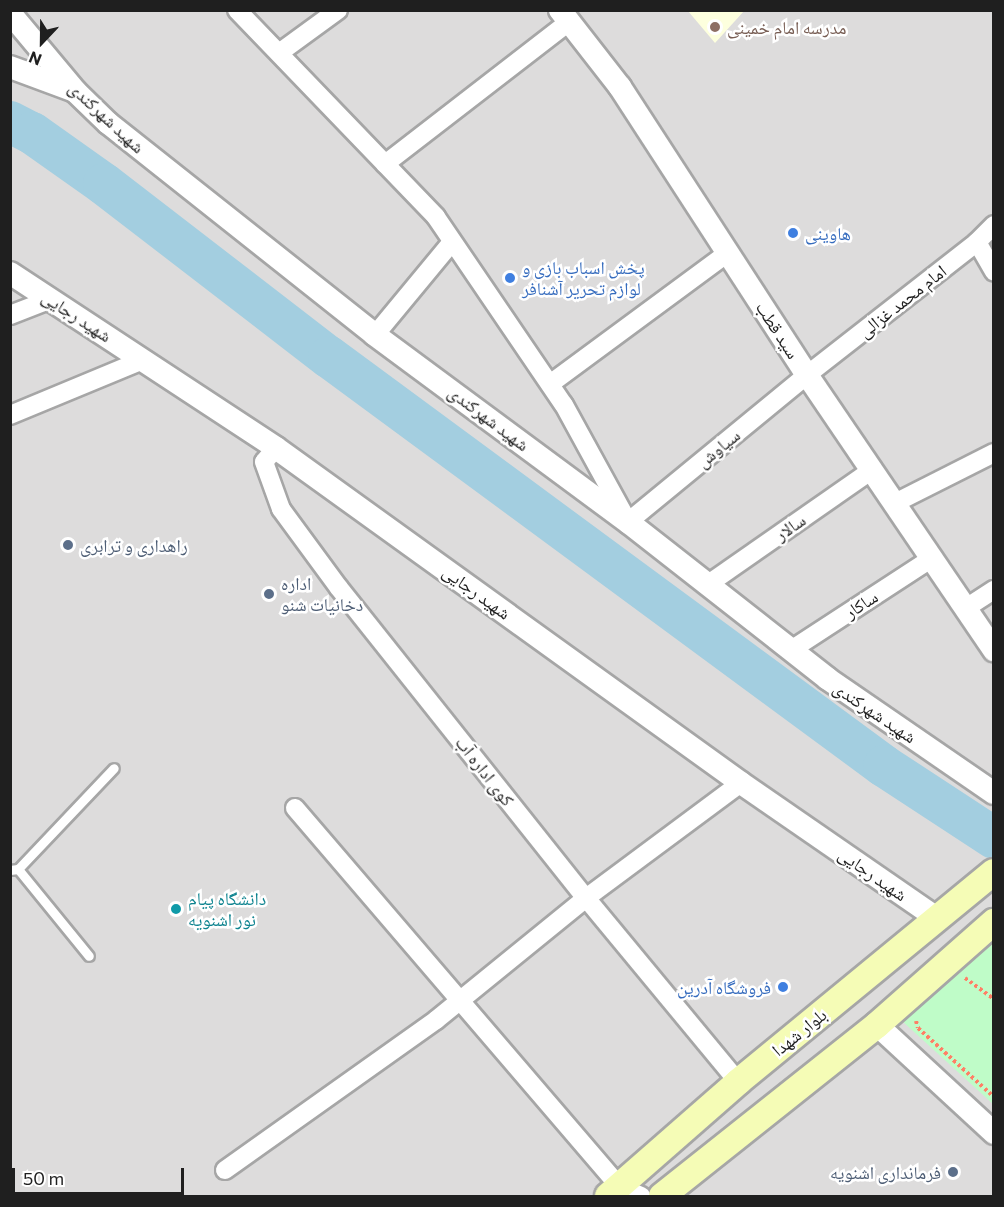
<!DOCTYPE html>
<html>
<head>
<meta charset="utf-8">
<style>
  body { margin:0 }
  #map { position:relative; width:1004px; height:1207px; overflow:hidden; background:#f0ede4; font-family:Commissioner,"Noto Naskh Arabic",sans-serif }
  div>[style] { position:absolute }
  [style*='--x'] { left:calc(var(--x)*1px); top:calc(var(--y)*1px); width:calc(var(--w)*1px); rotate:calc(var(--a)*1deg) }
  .residential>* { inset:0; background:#dddcdc }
  .education>* { inset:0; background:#fdffde }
  .park>* { inset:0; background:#bffcc8 }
  .river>* { height:42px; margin:-21px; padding:0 21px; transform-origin:21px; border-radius:21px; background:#a3cee0 }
  .path>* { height:4px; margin-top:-2px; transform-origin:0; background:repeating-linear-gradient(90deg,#ff7f66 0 3px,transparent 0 6px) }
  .roads { filter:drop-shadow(2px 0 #a6a6a6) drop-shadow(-2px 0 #a6a6a6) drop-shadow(0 2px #a6a6a6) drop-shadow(0 -2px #a6a6a6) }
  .service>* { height:9px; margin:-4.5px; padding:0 4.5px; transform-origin:4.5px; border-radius:4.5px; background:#fff }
  .minor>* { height:18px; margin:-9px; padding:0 9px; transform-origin:9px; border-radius:9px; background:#fff }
  .tertiary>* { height:22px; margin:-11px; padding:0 11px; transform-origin:11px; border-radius:11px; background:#fff }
  .secondary>* { height:26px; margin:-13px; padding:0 13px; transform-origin:13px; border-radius:13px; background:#f5fcb6 }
  .dots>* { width:16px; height:16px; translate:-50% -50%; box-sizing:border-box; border:3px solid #fff; border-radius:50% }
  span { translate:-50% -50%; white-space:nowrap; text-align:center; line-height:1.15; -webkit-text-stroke:5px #fff; paint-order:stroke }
  .education-label { font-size:18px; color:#785e54 }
  .left { translate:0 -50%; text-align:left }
  .street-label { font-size:18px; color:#1f1f1f }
  .shop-label { font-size:18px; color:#366cbe }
  .right { translate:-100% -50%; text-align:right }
  .service-label { font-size:18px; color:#4e5e75 }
  .culture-label { font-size:18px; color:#0d838f }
  .frame { position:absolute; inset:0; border:12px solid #1f1f1f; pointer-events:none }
  .north { position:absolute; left:12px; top:12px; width:60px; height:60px; -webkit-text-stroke:4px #fff; paint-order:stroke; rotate:202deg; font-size:16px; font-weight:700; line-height:24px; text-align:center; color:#1f1f1f }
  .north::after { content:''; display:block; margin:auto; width:21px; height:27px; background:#1f1f1f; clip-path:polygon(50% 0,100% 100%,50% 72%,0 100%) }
  .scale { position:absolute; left:12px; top:1168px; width:172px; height:27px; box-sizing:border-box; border:3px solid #1f1f1f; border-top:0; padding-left:8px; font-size:18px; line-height:21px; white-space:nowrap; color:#1f1f1f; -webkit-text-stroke:4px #fff; paint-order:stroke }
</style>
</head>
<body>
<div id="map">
  <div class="residential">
    <i style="clip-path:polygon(10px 11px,993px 11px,993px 1196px,11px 1196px)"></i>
  </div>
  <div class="education">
    <i style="clip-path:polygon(688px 11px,744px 11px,715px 43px)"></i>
  </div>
  <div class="park">
    <i style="clip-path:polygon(993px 941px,993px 1104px,901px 1020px)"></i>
  </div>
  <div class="river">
    <i style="--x:10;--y:122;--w:25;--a:27"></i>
    <i style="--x:32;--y:133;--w:88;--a:35.3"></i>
    <i style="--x:104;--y:184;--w:284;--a:37.6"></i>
    <i style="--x:329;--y:357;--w:689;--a:36.39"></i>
    <i style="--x:884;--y:766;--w:131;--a:33.2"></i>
  </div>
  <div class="path">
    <i style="--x:965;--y:978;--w:36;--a:36"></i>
    <i style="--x:916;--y:1021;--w:7;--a:74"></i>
    <i style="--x:918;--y:1028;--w:103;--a:42.2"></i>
  </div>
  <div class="roads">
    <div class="service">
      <i style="--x:18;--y:869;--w:139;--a:-46.5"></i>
      <i style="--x:10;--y:870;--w:8;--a:-7"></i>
      <i style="--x:18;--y:869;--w:112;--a:50.8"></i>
    </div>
    <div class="minor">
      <i style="--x:237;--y:10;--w:287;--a:46.1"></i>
      <i style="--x:436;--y:217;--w:227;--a:55.8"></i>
      <i style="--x:564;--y:405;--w:133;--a:61.3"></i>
      <i style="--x:628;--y:522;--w:232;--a:-39.4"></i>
      <i style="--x:807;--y:375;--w:216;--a:-38"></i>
      <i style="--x:977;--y:242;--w:24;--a:-45"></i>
      <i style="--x:279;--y:53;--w:73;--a:-36.1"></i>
      <i style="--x:385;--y:164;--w:232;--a:-37.7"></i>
      <i style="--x:977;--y:242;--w:34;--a:60"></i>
      <i style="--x:10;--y:315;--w:44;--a:-21.3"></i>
      <i style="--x:375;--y:335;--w:121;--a:-50.4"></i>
      <i style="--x:550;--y:384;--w:221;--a:-36.4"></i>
      <i style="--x:10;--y:415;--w:144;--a:-22.5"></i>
      <i style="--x:276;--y:448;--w:18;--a:131"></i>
      <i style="--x:264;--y:462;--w:50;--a:70.1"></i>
      <i style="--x:281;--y:509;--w:98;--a:53.7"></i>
      <i style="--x:339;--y:588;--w:396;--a:51.5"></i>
      <i style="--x:586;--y:898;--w:239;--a:50.4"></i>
      <i style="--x:895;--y:503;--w:111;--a:-26.8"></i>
      <i style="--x:707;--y:585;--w:201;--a:-34.9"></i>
      <i style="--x:966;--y:608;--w:33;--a:-33"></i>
      <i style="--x:791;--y:650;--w:168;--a:-33.1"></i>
      <i style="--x:295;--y:808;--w:499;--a:49.4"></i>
      <i style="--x:620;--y:1187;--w:23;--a:23"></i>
      <i style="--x:225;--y:1170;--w:259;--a:-35.4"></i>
      <i style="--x:436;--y:1020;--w:193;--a:-39.1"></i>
      <i style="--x:586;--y:898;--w:193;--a:-36.6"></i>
    </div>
    <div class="tertiary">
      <i style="--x:560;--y:10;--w:98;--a:52.1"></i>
      <i style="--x:620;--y:87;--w:343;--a:57"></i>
      <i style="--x:807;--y:375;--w:333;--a:55.8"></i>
      <i style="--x:10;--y:13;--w:103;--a:50.1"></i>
      <i style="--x:76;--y:92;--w:45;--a:44.1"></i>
      <i style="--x:108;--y:123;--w:341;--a:38.4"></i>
      <i style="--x:375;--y:335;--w:315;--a:36.5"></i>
      <i style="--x:628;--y:522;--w:254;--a:38.1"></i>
      <i style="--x:828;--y:679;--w:201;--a:34.5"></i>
      <i style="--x:10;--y:67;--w:69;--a:20.3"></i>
      <i style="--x:10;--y:273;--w:318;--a:33.3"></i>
      <i style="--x:276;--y:448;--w:573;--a:35.77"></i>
      <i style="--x:741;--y:783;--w:239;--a:34.6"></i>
      <i style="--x:877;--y:1025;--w:159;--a:42.7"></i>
    </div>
    <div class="secondary">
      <i style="--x:608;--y:1196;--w:173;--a:-41.2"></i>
      <i style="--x:738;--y:1082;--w:331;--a:-39.4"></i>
      <i style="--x:662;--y:1196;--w:275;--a:-38.5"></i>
      <i style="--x:877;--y:1025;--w:156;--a:-41.4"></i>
    </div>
  </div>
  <div class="dots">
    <i style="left:715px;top:27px;background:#8d6e63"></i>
    <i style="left:793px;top:233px;background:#3f7fe0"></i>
    <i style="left:510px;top:278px;background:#3f7fe0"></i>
    <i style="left:68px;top:545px;background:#5c6f8a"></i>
    <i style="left:269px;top:594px;background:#5c6f8a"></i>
    <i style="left:176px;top:909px;background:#0f9aa8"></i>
    <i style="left:783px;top:987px;background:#3f7fe0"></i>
    <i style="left:953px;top:1172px;background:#5c6f8a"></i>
  </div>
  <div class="education-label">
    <span class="left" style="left:727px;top:27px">مدرسه امام خمینی</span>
  </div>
  <div class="street-label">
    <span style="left:107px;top:117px;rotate:43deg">شهید شهرکندی</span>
    <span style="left:902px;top:301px;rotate:-38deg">امام محمد غزالی</span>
    <span style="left:77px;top:316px;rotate:33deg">شهید رجایی</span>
    <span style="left:778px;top:330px;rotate:57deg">سید قطب</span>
    <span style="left:489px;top:418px;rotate:37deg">شهید شهرکندی</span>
    <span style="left:718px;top:448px;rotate:-39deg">سیاوش</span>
    <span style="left:790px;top:527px;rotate:-35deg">سالار</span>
    <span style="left:477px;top:592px;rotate:36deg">شهید رجایی</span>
    <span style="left:861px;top:604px;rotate:-33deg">ساکار</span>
    <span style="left:875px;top:712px;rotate:34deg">شهید شهرکندی</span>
    <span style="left:485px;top:771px;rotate:52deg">کوی اداره آب</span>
    <span style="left:873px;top:874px;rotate:35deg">شهید رجایی</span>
    <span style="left:799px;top:1032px;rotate:-39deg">بلوار شهدا</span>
  </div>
  <div class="shop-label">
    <span class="left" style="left:805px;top:233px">هاوینی</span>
    <span class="left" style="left:522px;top:278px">پخش اسباب بازی و<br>لوازم تحریر آشنافر</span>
    <span class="right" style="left:771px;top:987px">فروشگاه آدرین</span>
  </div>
  <div class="service-label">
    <span class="left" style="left:80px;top:545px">راهداری و ترابری</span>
    <span class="left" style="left:281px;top:594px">اداره<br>دخانیات شنو</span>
    <span class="right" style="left:941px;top:1172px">فرمانداری اشنویه</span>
  </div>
  <div class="culture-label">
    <span class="left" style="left:188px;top:909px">دانشگاه پیام<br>نور اشنویه</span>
  </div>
  <div class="frame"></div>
  <div class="north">N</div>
  <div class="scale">50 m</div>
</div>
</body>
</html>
